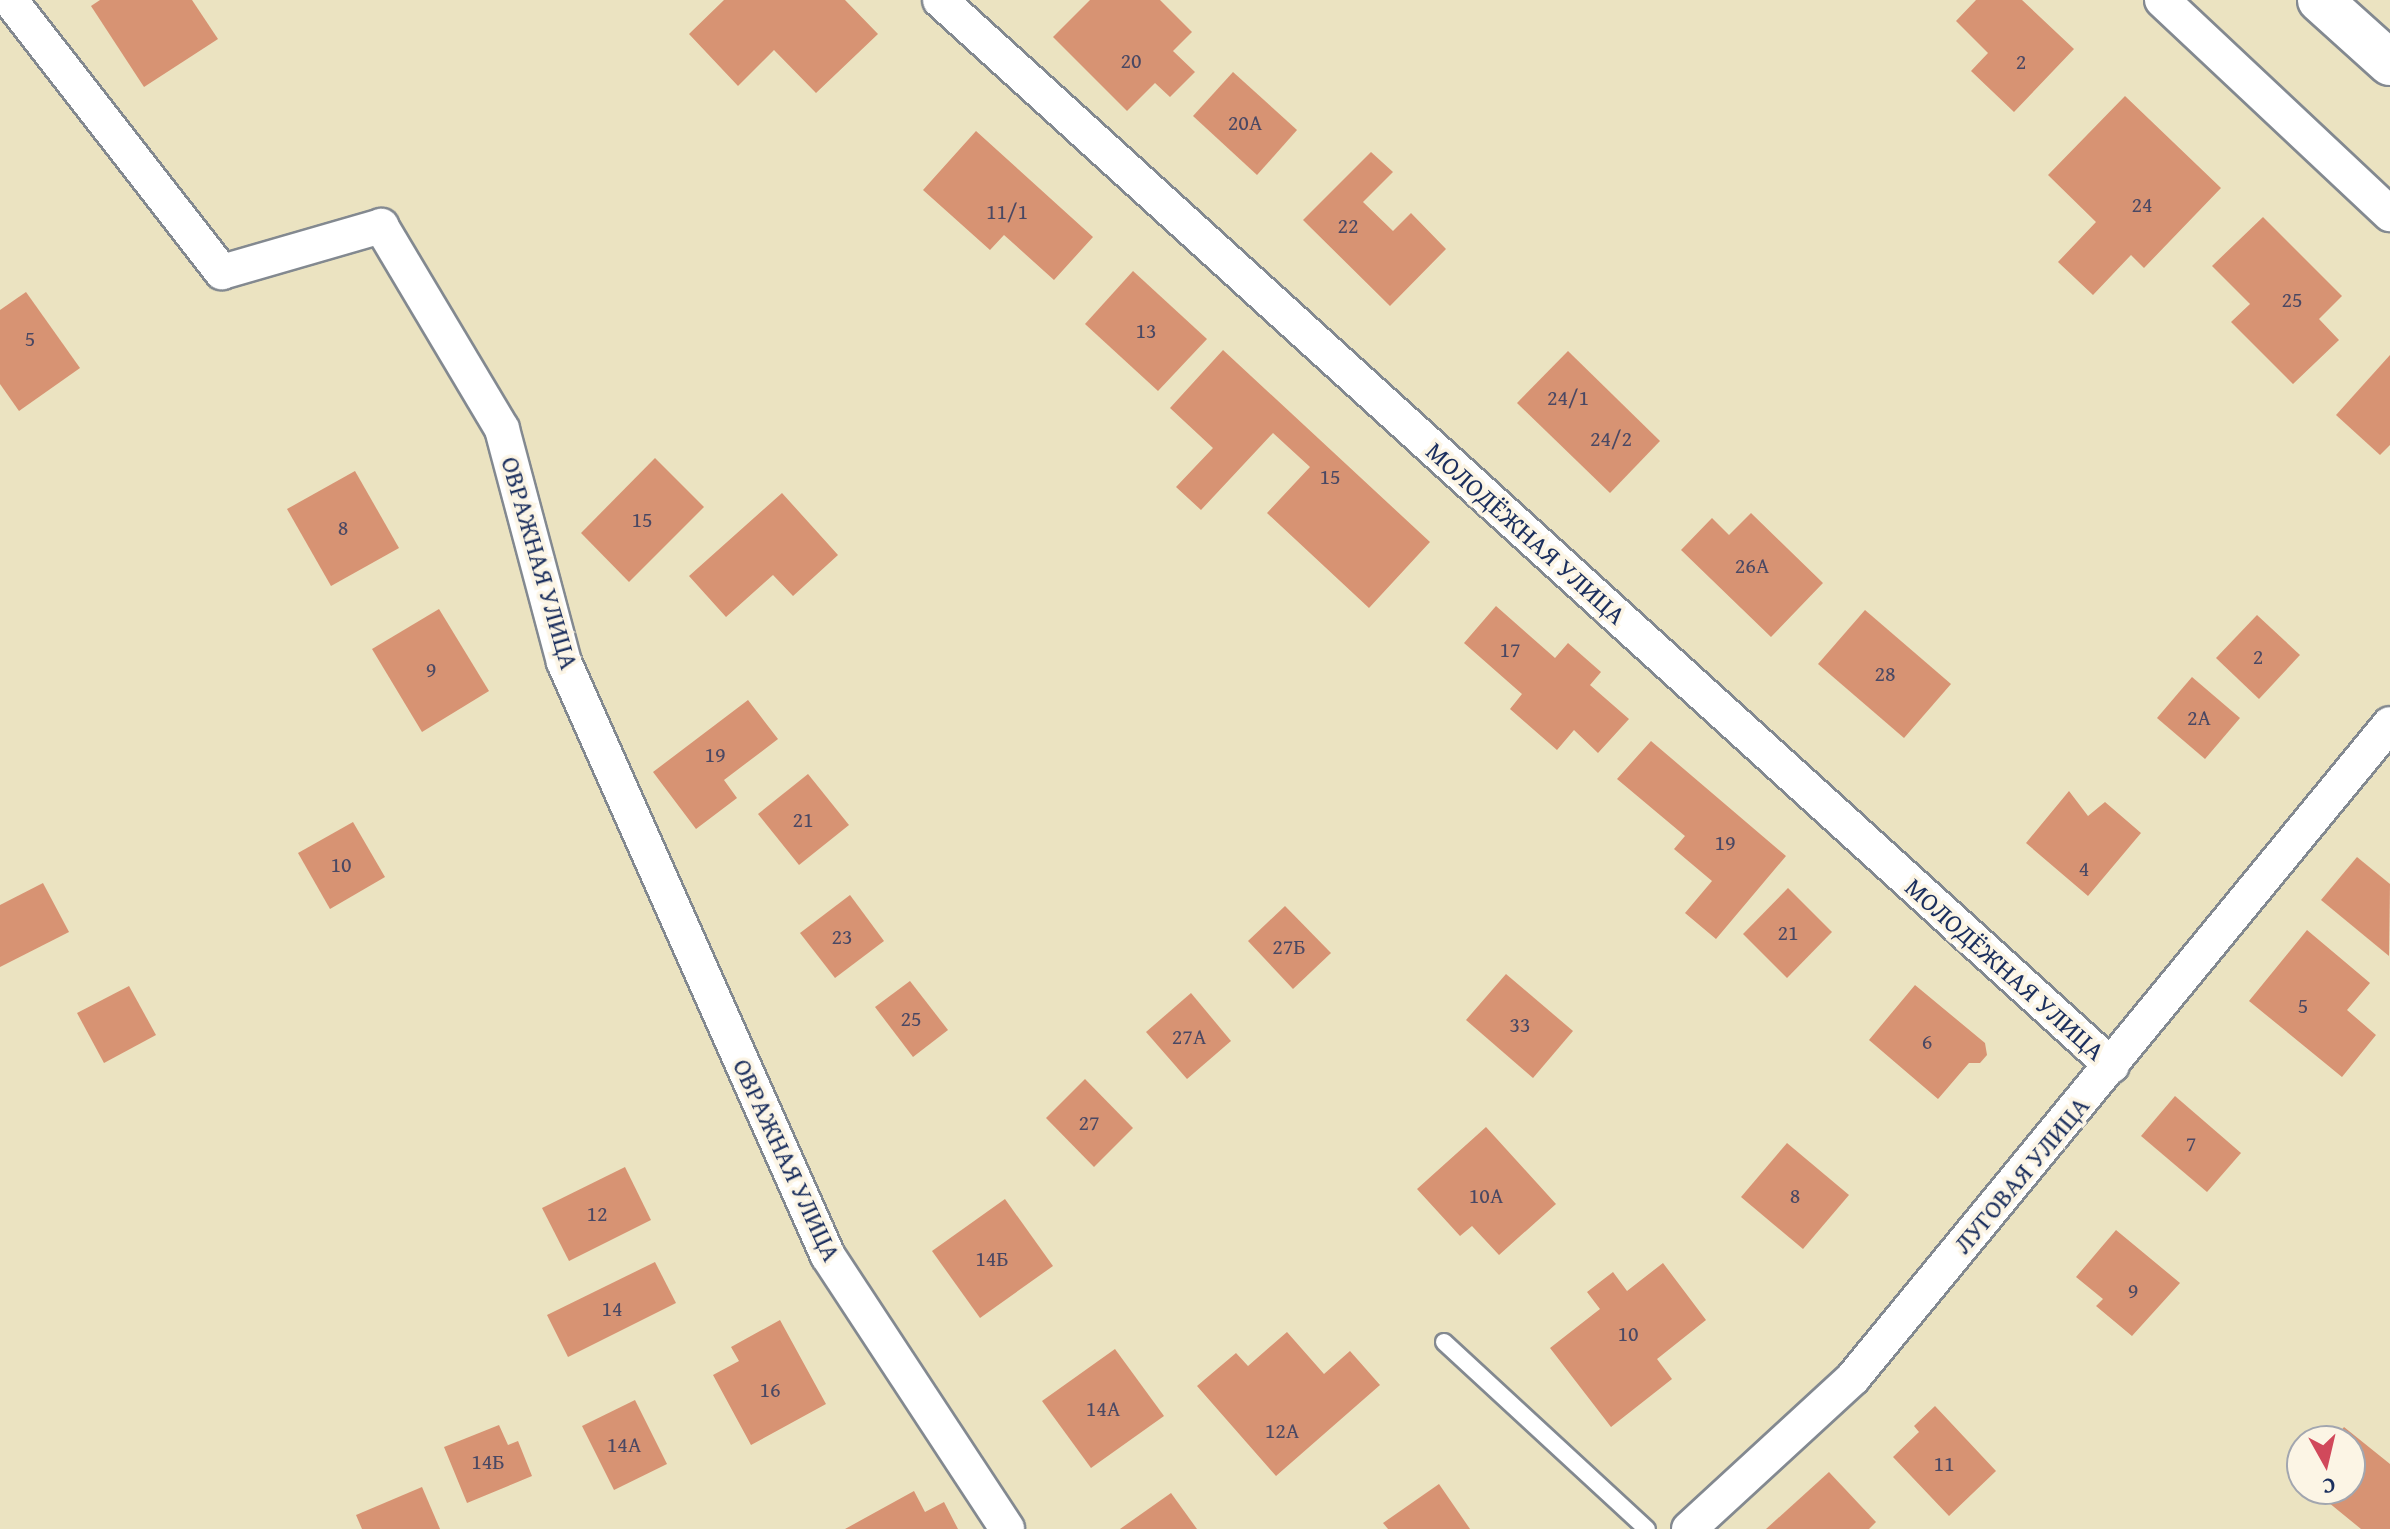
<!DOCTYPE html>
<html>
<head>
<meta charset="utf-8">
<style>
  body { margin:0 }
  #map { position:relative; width:2390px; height:1529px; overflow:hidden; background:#ebe3c1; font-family:"Gentium Book Plus",serif }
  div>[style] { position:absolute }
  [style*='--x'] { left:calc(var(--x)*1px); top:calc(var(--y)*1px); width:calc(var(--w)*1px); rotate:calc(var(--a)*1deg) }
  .building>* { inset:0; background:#d79373 }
  .roads { filter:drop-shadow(2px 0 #838990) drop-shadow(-2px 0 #838990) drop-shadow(0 2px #838990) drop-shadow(0 -2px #838990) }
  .lane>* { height:16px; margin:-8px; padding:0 8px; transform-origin:8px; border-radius:8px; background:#fff }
  .street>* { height:34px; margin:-17px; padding:0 17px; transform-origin:17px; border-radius:17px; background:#fff }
  .secondary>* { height:44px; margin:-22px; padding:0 22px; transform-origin:22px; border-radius:22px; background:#fff }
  span { translate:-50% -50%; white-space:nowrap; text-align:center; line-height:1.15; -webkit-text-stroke:7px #fcf5e5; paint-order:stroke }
  .number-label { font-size:22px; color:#4a4863 }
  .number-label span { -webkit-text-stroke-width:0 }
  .street-label { font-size:26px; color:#1b2f5e }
  .north { position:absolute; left:2286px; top:1425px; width:80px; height:80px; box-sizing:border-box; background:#fcf5e5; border:2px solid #a2a6af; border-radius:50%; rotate:172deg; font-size:22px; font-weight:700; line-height:32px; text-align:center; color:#1b2f5e }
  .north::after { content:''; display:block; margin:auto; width:28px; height:36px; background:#d1495b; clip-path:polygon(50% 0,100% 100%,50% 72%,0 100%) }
</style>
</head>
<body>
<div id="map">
  <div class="building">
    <i style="clip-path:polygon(100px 0,192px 0,218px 39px,144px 87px,91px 6px)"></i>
    <i style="clip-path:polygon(724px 0,845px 0,878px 34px,816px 93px,774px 50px,738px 86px,689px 34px)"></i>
    <i style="clip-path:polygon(1090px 0,1160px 0,1192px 32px,1173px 51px,1195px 72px,1170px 97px,1155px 83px,1127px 111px,1053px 37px)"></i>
    <i style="clip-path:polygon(1976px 0,2022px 0,2074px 49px,2014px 112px,1971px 71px,1988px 53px,1956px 21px)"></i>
    <i style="clip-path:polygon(1233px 72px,1297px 130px,1257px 175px,1193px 116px)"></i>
    <i style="clip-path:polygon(2125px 96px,2221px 188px,2144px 268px,2131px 255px,2093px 295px,2058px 262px,2096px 222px,2048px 175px)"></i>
    <i style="clip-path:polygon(976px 131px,1093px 237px,1054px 280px,1004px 235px,990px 250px,923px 190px)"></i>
    <i style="clip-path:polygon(1371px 152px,1393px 172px,1363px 202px,1393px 231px,1411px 213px,1446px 249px,1390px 306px,1303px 220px)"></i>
    <i style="clip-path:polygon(2263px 217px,2342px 296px,2319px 319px,2339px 340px,2293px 384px,2231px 322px,2250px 304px,2212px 266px)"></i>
    <i style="clip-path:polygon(1133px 271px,1207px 339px,1158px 391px,1085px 324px)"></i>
    <i style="clip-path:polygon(26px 292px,80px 368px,19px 411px,0 384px,0 310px)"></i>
    <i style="clip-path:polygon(1223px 350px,1430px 542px,1369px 608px,1267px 513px,1310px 467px,1273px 433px,1201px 510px,1176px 487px,1213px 448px,1170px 408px)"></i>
    <i style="clip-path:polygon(1568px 351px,1660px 441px,1610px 493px,1517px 403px)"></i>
    <i style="clip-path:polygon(2390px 355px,2390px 445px,2380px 455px,2336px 415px)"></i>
    <i style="clip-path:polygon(655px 458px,704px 507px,629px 582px,581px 533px)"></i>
    <i style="clip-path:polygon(355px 471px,399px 548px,331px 586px,287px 509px)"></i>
    <i style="clip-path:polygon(782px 493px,838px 555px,793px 596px,773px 575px,726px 617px,689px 576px)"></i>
    <i style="clip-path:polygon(1751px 513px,1823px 583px,1771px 637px,1681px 550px,1712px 518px,1729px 535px)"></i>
    <i style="clip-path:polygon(1496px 606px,1555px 658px,1568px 643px,1601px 672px,1590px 685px,1629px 719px,1598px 753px,1574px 730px,1557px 750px,1510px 709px,1522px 694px,1464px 643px)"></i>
    <i style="clip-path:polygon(439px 609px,489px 691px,422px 732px,372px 649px)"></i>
    <i style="clip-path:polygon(1865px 610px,1951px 684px,1904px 738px,1818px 664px)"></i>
    <i style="clip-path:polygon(2257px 615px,2300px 655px,2259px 699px,2216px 658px)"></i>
    <i style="clip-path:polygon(2192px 677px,2240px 718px,2205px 759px,2157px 718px)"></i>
    <i style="clip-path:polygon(748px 700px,778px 739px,724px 780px,737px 798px,696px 829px,653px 772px)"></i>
    <i style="clip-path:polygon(1651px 741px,1786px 856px,1716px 939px,1685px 913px,1712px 881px,1674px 849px,1685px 836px,1617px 779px)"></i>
    <i style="clip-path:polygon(808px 774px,849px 825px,799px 865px,758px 814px)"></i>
    <i style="clip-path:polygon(2069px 791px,2088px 816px,2105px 802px,2141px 833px,2088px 896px,2026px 843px)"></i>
    <i style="clip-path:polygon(353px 822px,385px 877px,330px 909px,298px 853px)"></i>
    <i style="clip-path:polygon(2357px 857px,2390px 884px,2389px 956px,2321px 900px)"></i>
    <i style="clip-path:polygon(43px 883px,69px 932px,0 967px,0 905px)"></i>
    <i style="clip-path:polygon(1788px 888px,1832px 932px,1787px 978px,1743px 934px)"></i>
    <i style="clip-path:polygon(850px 895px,884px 941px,835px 978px,800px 933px)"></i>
    <i style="clip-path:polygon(1285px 906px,1331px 953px,1293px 989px,1248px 941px)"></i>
    <i style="clip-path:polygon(2307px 930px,2370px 983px,2347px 1010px,2376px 1035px,2342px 1077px,2249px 1001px)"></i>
    <i style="clip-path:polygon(1506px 974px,1573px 1031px,1533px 1078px,1466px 1020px)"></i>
    <i style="clip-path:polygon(910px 981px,948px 1030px,913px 1057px,875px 1007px)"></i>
    <i style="clip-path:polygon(1915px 985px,1985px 1043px,1987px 1055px,1980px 1063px,1969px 1063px,1938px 1099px,1869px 1040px)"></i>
    <i style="clip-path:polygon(129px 986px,156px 1035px,104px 1063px,77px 1013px)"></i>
    <i style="clip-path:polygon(1191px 993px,1231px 1041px,1187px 1079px,1146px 1032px)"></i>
    <i style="clip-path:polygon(1085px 1079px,1133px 1128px,1094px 1167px,1046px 1118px)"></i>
    <i style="clip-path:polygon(2175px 1096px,2241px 1153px,2207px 1192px,2141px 1136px)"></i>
    <i style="clip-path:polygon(1486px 1127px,1556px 1204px,1499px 1255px,1472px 1226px,1460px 1236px,1417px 1189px)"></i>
    <i style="clip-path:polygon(1787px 1143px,1849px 1195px,1803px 1249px,1741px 1197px)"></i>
    <i style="clip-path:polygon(625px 1167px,651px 1220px,569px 1261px,542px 1208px)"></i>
    <i style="clip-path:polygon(1005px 1199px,1053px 1266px,980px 1318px,932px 1251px)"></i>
    <i style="clip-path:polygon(2116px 1230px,2180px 1283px,2132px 1336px,2096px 1306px,2103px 1299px,2076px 1277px)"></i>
    <i style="clip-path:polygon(655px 1262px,676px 1303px,568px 1357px,547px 1315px)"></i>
    <i style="clip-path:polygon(1663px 1263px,1706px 1320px,1657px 1359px,1672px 1379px,1611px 1427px,1550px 1348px,1600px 1309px,1587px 1292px,1613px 1272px,1627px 1291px)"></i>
    <i style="clip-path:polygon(780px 1320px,826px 1404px,751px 1445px,713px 1375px,739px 1361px,731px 1347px)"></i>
    <i style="clip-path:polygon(1287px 1332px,1324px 1374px,1350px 1351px,1380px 1385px,1276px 1476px,1197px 1386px,1236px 1353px,1248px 1366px)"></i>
    <i style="clip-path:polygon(1115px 1349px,1164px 1416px,1091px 1468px,1042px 1401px)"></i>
    <i style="clip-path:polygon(635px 1400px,667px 1464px,614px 1490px,582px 1426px)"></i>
    <i style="clip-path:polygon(1935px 1406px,1996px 1471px,1949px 1516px,1893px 1457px,1919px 1432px,1914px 1426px)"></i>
    <i style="clip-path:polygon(499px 1425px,508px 1445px,518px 1441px,532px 1476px,467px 1503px,444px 1447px)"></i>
    <i style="clip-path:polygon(2344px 1427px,2390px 1464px,2390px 1529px,2361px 1529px,2312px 1489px,2350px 1489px,2350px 1441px,2333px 1441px)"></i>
    <i style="clip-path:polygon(1829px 1472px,1876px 1522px,1869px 1529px,1766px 1529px)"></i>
    <i style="clip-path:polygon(1439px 1484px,1470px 1529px,1388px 1529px,1383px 1523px)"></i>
    <i style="clip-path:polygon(422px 1487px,440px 1529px,362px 1529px,356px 1515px)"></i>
    <i style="clip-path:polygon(914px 1491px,925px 1512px,944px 1502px,958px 1529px,845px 1529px)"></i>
    <i style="clip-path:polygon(1171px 1493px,1197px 1529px,1120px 1529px)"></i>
  </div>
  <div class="roads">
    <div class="lane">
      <i style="--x:1444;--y:1342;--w:276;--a:42.7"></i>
    </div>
    <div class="street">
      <i style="--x:10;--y:0;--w:345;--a:52.1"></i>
      <i style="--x:222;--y:272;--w:166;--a:-16.1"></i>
      <i style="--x:381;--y:226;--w:236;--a:59.2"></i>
      <i style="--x:502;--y:429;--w:241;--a:75.1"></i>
      <i style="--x:564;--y:662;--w:650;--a:66.04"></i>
      <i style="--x:828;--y:1256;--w:326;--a:56.7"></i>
      <i style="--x:940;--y:0;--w:1584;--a:42.29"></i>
      <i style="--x:2162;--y:0;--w:313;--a:43.2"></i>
      <i style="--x:1689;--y:1529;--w:223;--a:-42.6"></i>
      <i style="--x:1853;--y:1378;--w:846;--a:-50.61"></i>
    </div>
    <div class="secondary">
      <i style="--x:2320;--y:0;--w:94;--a:42"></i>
    </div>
  </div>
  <div class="number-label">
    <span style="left:1131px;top:61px">20</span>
    <span style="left:2021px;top:62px">2</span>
    <span style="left:1245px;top:123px">20А</span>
    <span style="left:2142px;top:205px">24</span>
    <span style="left:1007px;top:212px">11/1</span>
    <span style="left:1348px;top:226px">22</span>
    <span style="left:2292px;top:300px">25</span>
    <span style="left:1146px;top:331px">13</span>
    <span style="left:30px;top:339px">5</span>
    <span style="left:1568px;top:398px">24/1</span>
    <span style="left:1611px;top:439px">24/2</span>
    <span style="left:1330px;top:477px">15</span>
    <span style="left:642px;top:520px">15</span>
    <span style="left:343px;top:528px">8</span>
    <span style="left:1752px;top:566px">26А</span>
    <span style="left:1510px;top:650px">17</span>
    <span style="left:2258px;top:657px">2</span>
    <span style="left:431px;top:670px">9</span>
    <span style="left:1885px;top:674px">28</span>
    <span style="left:2199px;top:718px">2А</span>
    <span style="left:715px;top:755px">19</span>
    <span style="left:803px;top:820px">21</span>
    <span style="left:1725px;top:843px">19</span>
    <span style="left:341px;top:865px">10</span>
    <span style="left:2084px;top:869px">4</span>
    <span style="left:1788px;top:933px">21</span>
    <span style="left:842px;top:937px">23</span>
    <span style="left:1289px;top:947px">27Б</span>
    <span style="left:2303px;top:1006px">5</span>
    <span style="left:911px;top:1019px">25</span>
    <span style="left:1520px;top:1025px">33</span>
    <span style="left:1189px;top:1037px">27А</span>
    <span style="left:1927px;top:1042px">6</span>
    <span style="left:1089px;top:1123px">27</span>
    <span style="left:2191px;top:1144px">7</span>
    <span style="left:1486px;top:1196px">10А</span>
    <span style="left:1795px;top:1196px">8</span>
    <span style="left:597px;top:1214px">12</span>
    <span style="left:992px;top:1259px">14Б</span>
    <span style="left:2133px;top:1291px">9</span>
    <span style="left:612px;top:1309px">14</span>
    <span style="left:1628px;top:1334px">10</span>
    <span style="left:770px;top:1390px">16</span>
    <span style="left:1103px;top:1409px">14А</span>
    <span style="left:1282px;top:1431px">12А</span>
    <span style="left:624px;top:1445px">14А</span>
    <span style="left:488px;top:1462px">14Б</span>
    <span style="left:1944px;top:1464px">11</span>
  </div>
  <div class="street-label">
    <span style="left:1526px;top:533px;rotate:42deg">МОЛОДЁЖНАЯ УЛИЦА</span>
    <span style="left:540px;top:563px;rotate:74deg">ОВРАЖНАЯ УЛИЦА</span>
    <span style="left:2005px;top:969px;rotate:42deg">МОЛОДЁЖНАЯ УЛИЦА</span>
    <span style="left:787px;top:1160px;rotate:65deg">ОВРАЖНАЯ УЛИЦА</span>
    <span style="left:2021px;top:1175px;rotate:-50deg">ЛУГОВАЯ УЛИЦА</span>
  </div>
  <div class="north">С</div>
</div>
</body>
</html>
